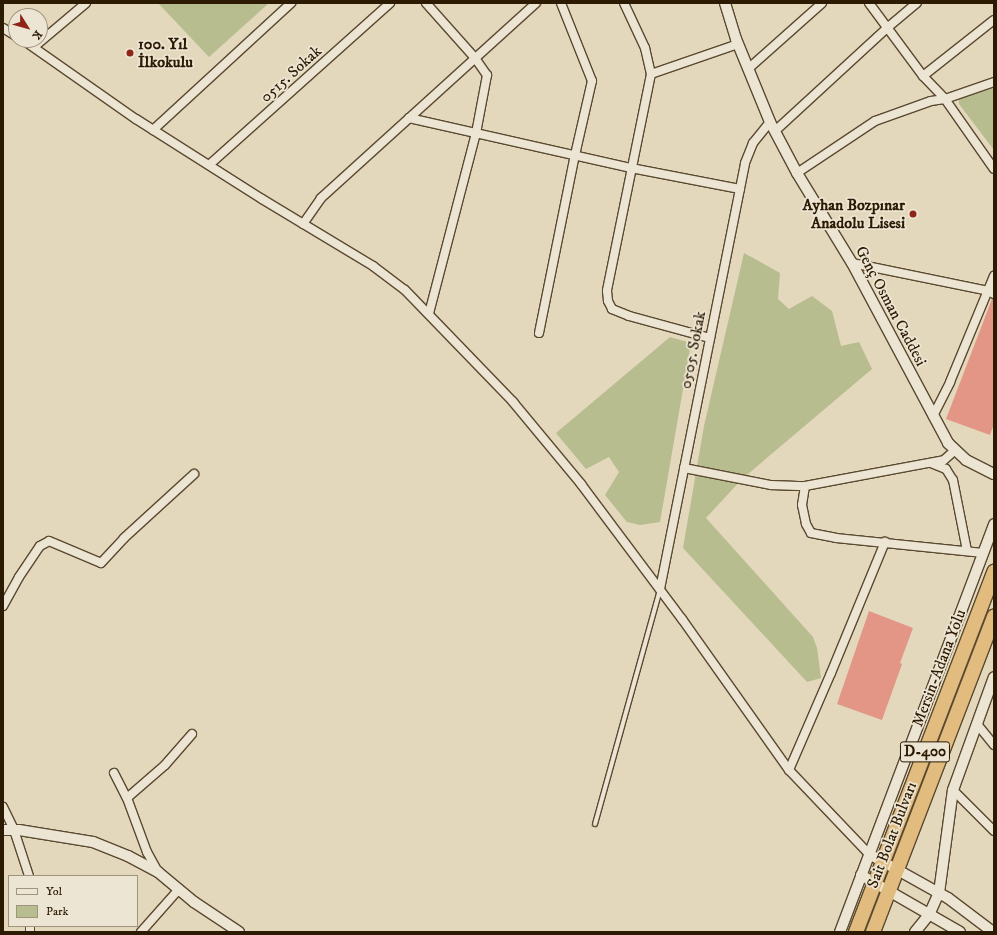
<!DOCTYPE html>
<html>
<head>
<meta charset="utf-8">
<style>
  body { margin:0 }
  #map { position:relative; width:997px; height:935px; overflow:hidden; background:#e3d7bc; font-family:"IM FELL DW Pica",serif }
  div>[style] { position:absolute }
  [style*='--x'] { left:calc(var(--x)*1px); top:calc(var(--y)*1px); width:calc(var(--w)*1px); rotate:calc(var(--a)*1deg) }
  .green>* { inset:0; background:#b7bd8e }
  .building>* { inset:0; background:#e39685 }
  .roads { filter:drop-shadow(1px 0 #5a4930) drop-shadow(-1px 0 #5a4930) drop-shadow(0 1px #5a4930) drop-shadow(0 -1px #5a4930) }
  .service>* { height:4px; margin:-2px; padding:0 2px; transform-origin:2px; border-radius:2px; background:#ede5d3 }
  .minor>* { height:8px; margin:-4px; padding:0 4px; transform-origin:4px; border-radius:4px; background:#ede5d3 }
  .tertiary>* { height:10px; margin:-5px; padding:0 5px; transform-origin:5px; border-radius:5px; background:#ede5d3 }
  .trunk>* { height:14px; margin:-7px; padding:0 7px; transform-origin:7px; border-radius:7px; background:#e2bc7e }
  .dots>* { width:11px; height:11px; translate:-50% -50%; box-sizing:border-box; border:2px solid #ede5d3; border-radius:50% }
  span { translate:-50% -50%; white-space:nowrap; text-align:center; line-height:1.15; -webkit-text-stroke:3.5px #ede5d3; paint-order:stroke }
  .shield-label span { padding:1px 3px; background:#ede5d3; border:1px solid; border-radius:3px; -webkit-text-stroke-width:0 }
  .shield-label { font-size:15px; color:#2c1a02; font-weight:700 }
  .poi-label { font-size:16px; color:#2c1a02; font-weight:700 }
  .left { translate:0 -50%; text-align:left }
  .right { translate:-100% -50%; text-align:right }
  .street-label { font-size:16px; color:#2c1a02 }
  .frame { position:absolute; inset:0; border:4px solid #2c1a02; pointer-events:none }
  .legend { position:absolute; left:8px; top:875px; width:130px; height:52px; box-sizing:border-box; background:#ede5d3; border:1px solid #a0947f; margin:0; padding:5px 7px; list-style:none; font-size:12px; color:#2c1a02 }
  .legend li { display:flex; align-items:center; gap:8px; height:20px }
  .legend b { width:20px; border:1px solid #a0947f }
  .north { position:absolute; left:8px; top:8px; width:40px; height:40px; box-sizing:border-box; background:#ede5d3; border:1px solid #a0947f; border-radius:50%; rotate:127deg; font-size:11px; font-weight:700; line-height:16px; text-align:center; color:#2c1a02 }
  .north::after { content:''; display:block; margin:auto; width:14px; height:18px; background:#8f2418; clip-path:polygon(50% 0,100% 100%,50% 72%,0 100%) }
</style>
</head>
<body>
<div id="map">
  <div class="green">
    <i style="clip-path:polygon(158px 3px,269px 3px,209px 57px)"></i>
    <i style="clip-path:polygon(994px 88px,994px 150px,959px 104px,959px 99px)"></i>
    <i style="clip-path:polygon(744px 253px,780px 273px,778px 299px,789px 309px,812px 296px,832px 311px,841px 346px,859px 342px,872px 369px,742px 479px,706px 518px,813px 637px,817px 648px,821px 678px,807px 682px,683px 548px,704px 426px)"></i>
    <i style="clip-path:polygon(670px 337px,691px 343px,660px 522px,640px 525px,627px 522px,605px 495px,619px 472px,609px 457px,586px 469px,556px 433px)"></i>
  </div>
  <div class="building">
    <i style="clip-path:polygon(992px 299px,994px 299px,994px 424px,990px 435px,946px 419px)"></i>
    <i style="clip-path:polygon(869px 611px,913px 628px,900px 663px,902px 664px,882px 720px,837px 704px)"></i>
  </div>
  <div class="roads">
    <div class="service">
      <i style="--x:595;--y:824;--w:243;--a:-74.5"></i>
    </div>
    <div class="minor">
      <i style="--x:426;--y:3;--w:74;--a:48.3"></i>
      <i style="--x:475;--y:58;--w:21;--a:55"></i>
      <i style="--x:487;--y:75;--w:59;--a:100.7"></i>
      <i style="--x:476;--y:133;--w:187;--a:104.6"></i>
      <i style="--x:624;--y:3;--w:50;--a:65"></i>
      <i style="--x:645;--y:48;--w:27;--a:77"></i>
      <i style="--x:651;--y:74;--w:221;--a:101.5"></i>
      <i style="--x:607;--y:291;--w:10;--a:84"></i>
      <i style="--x:608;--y:301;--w:9;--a:63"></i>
      <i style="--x:612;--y:309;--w:18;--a:22"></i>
      <i style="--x:629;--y:316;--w:84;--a:15.2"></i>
      <i style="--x:869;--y:3;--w:91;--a:53.5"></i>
      <i style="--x:923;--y:76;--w:32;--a:46"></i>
      <i style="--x:945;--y:99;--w:85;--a:55"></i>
      <i style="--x:3;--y:28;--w:15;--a:32"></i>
      <i style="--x:23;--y:40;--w:138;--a:35"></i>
      <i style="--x:136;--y:119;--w:149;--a:32.4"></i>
      <i style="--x:262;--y:199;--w:130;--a:31.1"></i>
      <i style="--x:373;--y:266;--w:40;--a:37"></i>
      <i style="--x:405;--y:290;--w:156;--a:46"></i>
      <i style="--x:513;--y:402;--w:107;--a:50.3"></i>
      <i style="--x:581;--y:484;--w:169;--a:53.2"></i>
      <i style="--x:682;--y:619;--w:185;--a:54.7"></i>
      <i style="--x:789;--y:770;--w:116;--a:46.4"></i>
      <i style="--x:34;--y:47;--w:68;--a:-40.2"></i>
      <i style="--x:748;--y:69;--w:99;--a:-41.7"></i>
      <i style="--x:651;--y:74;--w:92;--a:-19"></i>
      <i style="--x:923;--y:76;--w:90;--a:-38.3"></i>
      <i style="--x:409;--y:118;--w:228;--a:12.7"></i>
      <i style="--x:631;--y:168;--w:111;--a:10.9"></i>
      <i style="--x:153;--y:130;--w:188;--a:-42.6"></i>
      <i style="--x:775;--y:131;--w:152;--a:-42.6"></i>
      <i style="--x:887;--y:28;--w:39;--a:-40"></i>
      <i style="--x:209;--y:165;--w:243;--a:-41.8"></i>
      <i style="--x:797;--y:173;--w:94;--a:-33.7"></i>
      <i style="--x:875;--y:121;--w:59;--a:-19.7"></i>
      <i style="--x:931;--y:101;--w:14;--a:-8"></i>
      <i style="--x:945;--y:99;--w:52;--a:-19.1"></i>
      <i style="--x:303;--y:224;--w:32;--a:-55"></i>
      <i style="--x:321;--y:198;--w:290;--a:-42.2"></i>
      <i style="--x:852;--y:263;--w:139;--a:11.6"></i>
      <i style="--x:988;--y:291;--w:7;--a:27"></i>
      <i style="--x:539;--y:333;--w:182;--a:-78.6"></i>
      <i style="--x:575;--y:155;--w:76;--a:-77.1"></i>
      <i style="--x:592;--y:81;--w:84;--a:-111.7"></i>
      <i style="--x:933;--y:416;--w:38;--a:-63"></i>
      <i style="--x:950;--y:382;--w:115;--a:-67.5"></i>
      <i style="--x:931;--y:463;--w:16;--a:22"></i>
      <i style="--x:946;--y:469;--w:13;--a:58"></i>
      <i style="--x:953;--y:480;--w:72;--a:78.8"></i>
      <i style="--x:684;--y:468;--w:89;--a:11.1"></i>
      <i style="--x:771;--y:485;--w:34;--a:2"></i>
      <i style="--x:805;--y:486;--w:141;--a:-10.6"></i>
      <i style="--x:944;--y:460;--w:15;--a:-42"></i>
      <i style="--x:805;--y:486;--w:19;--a:99"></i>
      <i style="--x:802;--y:505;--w:19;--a:78"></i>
      <i style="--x:806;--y:524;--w:10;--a:61"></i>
      <i style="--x:811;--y:533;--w:25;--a:11"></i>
      <i style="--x:836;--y:538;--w:148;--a:5.8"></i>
      <i style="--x:660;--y:589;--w:434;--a:-78.7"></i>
      <i style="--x:745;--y:163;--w:22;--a:-68"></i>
      <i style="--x:753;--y:143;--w:27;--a:-51"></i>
      <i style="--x:3;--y:606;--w:33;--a:-61"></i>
      <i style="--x:19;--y:577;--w:37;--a:-56"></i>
      <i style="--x:40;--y:546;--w:10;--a:-29"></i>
      <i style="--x:49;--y:541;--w:56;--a:22.9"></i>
      <i style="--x:101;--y:563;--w:34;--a:-47"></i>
      <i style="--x:124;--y:538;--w:95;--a:-42.4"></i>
      <i style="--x:977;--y:724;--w:27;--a:51"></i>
      <i style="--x:789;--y:770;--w:106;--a:-66.6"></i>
      <i style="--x:831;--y:673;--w:142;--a:-67.6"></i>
      <i style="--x:114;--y:773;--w:28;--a:63"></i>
      <i style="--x:127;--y:798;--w:58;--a:69.7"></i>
      <i style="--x:147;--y:852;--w:23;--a:61"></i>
      <i style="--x:953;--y:790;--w:58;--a:45"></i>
      <i style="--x:127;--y:798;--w:50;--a:-41"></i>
      <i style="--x:165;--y:765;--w:41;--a:-48.9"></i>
      <i style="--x:3;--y:807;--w:25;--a:64"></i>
      <i style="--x:14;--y:830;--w:48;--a:71.9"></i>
      <i style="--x:30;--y:926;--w:6;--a:90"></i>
      <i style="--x:141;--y:932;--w:57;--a:-48.5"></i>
    </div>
    <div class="tertiary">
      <i style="--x:725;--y:3;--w:38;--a:73"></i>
      <i style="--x:736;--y:39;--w:90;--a:67.7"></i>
      <i style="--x:770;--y:122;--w:58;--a:62.1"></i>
      <i style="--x:797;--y:173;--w:105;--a:58.6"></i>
      <i style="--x:852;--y:263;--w:204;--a:61.9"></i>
      <i style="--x:948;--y:443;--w:25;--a:43"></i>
      <i style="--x:966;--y:460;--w:31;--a:27"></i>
      <i style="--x:3;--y:830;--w:16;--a:0"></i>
      <i style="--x:19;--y:830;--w:75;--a:9.2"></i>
      <i style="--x:93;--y:842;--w:38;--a:22"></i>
      <i style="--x:128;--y:856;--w:34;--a:28"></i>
      <i style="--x:158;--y:872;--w:47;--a:39.8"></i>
      <i style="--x:194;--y:902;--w:54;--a:33.7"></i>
      <i style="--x:869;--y:854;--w:90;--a:29.1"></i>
      <i style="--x:948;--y:898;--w:56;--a:37.1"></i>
      <i style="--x:861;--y:875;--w:114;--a:29.9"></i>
      <i style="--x:840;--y:932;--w:436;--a:-69.3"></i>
      <i style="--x:915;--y:932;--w:22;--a:-51"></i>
      <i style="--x:929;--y:915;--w:24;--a:-66"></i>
      <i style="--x:939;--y:893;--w:104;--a:-82.3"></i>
      <i style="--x:953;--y:790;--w:120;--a:-70.1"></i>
    </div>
    <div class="trunk">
      <i style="--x:856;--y:932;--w:386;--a:-69"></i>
      <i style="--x:873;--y:932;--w:338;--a:-69"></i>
    </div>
  </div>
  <div class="dots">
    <i style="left:130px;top:53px;background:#8f2418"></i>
    <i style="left:913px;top:214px;background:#8f2418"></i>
  </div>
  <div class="shield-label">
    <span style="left:925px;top:752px">D-400</span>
  </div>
  <div class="poi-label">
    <span class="left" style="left:138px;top:53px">100. Yıl<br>İlkokulu</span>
    <span class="right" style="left:905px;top:214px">Ayhan Bozpınar<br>Anadolu Lisesi</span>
  </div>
  <div class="street-label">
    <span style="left:291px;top:74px;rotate:-42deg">0515. Sokak</span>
    <span style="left:891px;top:306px;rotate:62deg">Genç Osman Caddesi</span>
    <span style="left:693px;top:350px;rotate:-79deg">0505. Sokak</span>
    <span style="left:939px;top:668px;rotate:-69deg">Mersin-Adana Yolu</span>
    <span style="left:892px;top:835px;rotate:-69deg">Sait Bolat Bulvarı</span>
  </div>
  <div class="frame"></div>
  <ul class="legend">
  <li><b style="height:5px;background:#ede5d3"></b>Yol</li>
  <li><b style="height:11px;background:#b7bd8e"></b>Park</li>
  </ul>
  <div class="north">K</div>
</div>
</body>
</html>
